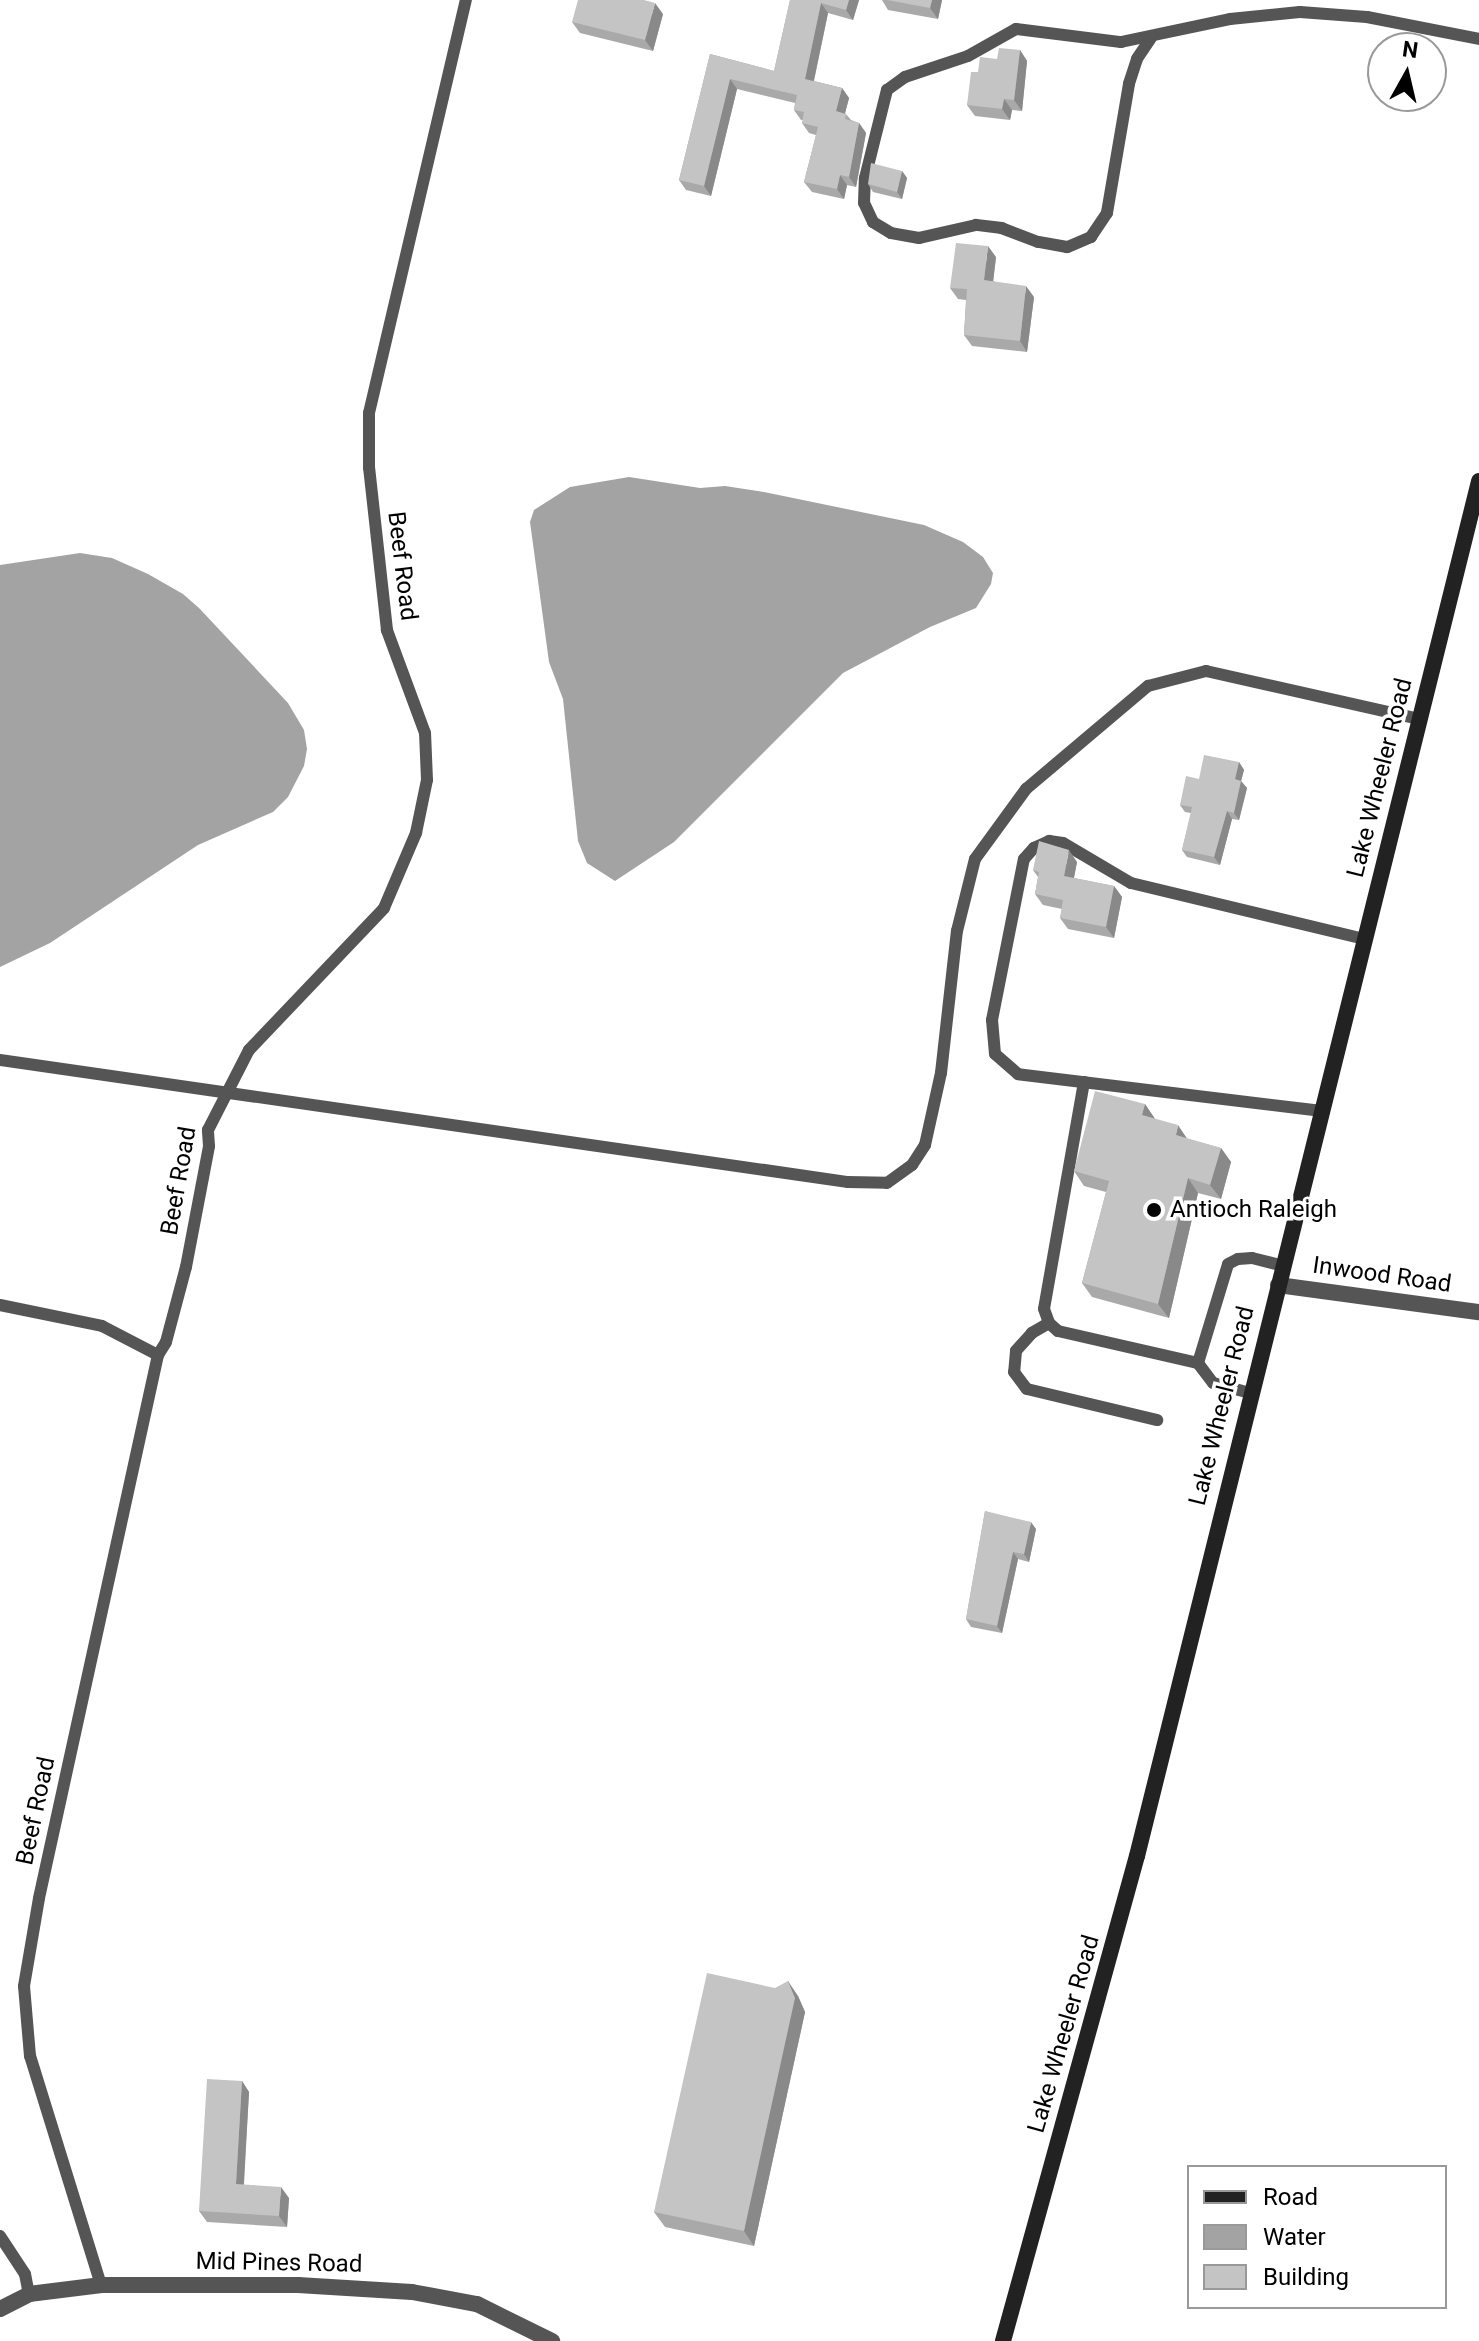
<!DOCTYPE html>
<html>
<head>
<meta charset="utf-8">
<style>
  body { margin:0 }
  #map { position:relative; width:1479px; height:2341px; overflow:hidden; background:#fff; font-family:Roboto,sans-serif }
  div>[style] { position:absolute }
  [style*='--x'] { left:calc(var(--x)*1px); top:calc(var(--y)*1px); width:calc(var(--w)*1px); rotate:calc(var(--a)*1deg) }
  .water>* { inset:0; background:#a3a3a3 }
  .lane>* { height:12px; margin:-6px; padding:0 6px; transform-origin:6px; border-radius:6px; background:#555 }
  .street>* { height:16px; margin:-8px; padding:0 8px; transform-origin:8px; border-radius:8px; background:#555 }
  .secondary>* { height:16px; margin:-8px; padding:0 8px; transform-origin:8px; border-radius:8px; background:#222 }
  .wall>* { inset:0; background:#a9a9a9 }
  .shaded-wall>* { inset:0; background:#898989 }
  .building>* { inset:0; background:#c4c4c4 }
  .dots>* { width:22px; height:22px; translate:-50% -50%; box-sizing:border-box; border:4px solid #fff; border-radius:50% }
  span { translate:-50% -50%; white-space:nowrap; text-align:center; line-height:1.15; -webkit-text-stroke:7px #fff; paint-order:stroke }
  .street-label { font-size:24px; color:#000 }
  .poi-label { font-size:24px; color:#000 }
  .left { translate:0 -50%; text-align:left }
  .legend { position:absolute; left:1187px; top:2165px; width:260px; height:144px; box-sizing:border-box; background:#fff; border:2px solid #999; margin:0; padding:10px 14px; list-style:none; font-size:24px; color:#000 }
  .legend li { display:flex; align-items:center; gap:16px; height:40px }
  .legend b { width:40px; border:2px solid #999 }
  .north { position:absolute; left:1367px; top:32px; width:80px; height:80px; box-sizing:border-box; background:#fff; border:2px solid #999; border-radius:50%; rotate:8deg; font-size:22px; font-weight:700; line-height:32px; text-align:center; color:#000 }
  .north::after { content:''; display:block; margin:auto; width:28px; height:36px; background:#000; clip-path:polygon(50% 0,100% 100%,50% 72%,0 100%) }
</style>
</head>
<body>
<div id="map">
  <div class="water">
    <i style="clip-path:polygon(629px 477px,700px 488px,725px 486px,764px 492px,924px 525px,963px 542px,983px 557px,993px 573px,991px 584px,976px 608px,930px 627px,843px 673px,674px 842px,615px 881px,587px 863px,578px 841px,563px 699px,549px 662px,530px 522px,534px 510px,570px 487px)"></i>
    <i style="clip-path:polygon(80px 553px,112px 558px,148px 574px,183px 594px,199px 608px,288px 703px,304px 730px,307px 749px,304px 766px,288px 797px,273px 812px,198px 845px,50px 943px,0 967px,0 565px)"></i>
  </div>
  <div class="lane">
    <i style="--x:1151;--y:38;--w:25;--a:124"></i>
    <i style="--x:1137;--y:59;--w:26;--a:108"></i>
    <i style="--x:1129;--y:84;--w:131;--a:99.7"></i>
    <i style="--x:1107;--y:213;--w:29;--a:124"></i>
    <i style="--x:1091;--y:237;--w:26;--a:157"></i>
    <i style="--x:1067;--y:247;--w:29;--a:-170"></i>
    <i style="--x:1038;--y:242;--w:39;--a:-159"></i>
    <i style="--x:1002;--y:228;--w:26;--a:-173"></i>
    <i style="--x:976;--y:225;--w:58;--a:167.2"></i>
    <i style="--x:919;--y:238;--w:28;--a:-170"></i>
    <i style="--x:891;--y:233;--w:21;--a:-149"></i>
    <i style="--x:873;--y:222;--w:21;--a:-115"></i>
    <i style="--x:864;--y:203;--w:25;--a:-88"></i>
    <i style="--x:865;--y:178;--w:91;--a:-76"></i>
    <i style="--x:887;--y:90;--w:22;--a:-36"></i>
    <i style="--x:905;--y:77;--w:66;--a:-18.4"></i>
    <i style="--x:968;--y:56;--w:55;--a:-29.4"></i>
    <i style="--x:1016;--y:29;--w:106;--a:7.1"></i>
    <i style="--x:1121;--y:42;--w:111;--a:-11.9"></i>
    <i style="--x:1230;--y:19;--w:70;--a:-5.7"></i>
    <i style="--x:1300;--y:12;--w:67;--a:4.3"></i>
    <i style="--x:1367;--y:17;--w:114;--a:11.1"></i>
    <i style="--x:0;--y:1060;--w:857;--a:8.19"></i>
    <i style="--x:848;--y:1182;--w:39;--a:1"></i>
    <i style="--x:887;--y:1183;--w:31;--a:-36"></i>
    <i style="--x:912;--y:1165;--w:24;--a:-57"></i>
    <i style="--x:925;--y:1145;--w:74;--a:-77.5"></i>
    <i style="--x:941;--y:1073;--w:143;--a:-83.6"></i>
    <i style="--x:957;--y:931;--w:74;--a:-76"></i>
    <i style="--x:975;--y:859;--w:87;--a:-53.9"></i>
    <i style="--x:1026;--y:789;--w:160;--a:-40.2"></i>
    <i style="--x:1148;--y:686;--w:60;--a:-14.5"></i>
    <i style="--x:1206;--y:671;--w:218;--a:12.7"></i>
    <i style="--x:1084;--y:1082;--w:230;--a:100"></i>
    <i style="--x:1044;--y:1309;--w:15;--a:70"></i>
    <i style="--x:1049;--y:1323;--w:12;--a:42"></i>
    <i style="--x:1058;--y:1331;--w:144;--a:12.9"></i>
    <i style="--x:1322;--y:1111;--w:306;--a:-173.1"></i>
    <i style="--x:1018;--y:1074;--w:30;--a:-139"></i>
    <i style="--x:995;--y:1054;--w:34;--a:-95"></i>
    <i style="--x:992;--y:1020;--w:164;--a:-78.8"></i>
    <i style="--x:1024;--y:859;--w:15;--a:-48"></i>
    <i style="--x:1034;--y:848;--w:17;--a:-25"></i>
    <i style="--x:1049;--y:841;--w:14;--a:8"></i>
    <i style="--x:1063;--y:843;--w:79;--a:30.5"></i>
    <i style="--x:1131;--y:883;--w:241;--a:13.5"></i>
    <i style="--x:0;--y:1305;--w:104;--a:11.6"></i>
    <i style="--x:102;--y:1326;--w:63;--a:27.4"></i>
    <i style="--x:1049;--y:1323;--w:20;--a:150"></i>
    <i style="--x:1032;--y:1333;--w:24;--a:132"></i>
    <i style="--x:1016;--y:1351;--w:21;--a:95"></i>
    <i style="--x:1014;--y:1372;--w:21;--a:53"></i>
    <i style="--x:1027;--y:1389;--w:134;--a:13.4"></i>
    <i style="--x:1250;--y:1393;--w:38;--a:-165"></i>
    <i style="--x:1213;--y:1383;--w:25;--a:-127"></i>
    <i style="--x:1198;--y:1363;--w:103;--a:-73.1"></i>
    <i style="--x:1228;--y:1264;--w:11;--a:-27"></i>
    <i style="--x:1238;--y:1259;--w:14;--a:-4"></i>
    <i style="--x:1252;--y:1258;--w:32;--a:14"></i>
    <i style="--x:0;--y:2236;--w:45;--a:56.7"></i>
    <i style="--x:25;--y:2274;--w:20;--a:79"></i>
    <i style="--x:101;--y:2285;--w:240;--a:-107.2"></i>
    <i style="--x:30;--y:2056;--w:70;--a:-94.9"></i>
    <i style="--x:24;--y:1986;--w:89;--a:-80.3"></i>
    <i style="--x:39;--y:1898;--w:556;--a:-77.64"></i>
    <i style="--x:158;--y:1355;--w:15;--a:-58"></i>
    <i style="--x:166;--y:1342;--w:78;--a:-75.1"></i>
    <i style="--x:186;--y:1267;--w:123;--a:-79.2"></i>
    <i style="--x:209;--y:1146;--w:16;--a:-94"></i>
    <i style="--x:208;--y:1130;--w:90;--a:-62.9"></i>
    <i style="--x:249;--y:1050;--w:196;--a:-46.4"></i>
    <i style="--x:384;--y:908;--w:82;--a:-66.9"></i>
    <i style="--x:416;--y:833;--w:54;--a:-78.3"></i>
    <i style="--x:427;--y:780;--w:47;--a:-92.4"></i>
    <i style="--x:425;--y:733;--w:110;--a:-110.3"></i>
    <i style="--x:387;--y:630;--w:163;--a:-96.3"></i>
    <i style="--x:369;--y:468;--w:55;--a:-90"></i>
    <i style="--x:369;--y:413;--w:424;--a:-76.8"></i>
  </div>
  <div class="street">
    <i style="--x:1278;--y:1285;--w:203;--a:7.7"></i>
    <i style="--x:0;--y:2309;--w:33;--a:-27"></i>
    <i style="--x:29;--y:2294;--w:73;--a:-7.1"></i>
    <i style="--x:101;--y:2285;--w:197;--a:0"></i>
    <i style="--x:298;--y:2285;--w:114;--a:3.5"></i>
    <i style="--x:412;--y:2292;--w:66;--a:10.5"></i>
    <i style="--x:477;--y:2304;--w:84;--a:26.3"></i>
  </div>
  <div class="secondary">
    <i style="--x:1003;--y:2341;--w:503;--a:-74.56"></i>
    <i style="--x:1137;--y:1856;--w:1417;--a:-76.03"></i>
  </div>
  <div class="wall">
    <i style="clip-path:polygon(790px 0,859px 0,853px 20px,828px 13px,814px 81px,842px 88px,849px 98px,845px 113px,851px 120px,859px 123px,866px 133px,856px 187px,847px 185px,844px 199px,812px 192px,804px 182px,816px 135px,809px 133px,802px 123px,803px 120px,801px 120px,794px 110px,795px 103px,737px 89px,711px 196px,686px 190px,679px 180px,710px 54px,774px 71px)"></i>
    <i style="clip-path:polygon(882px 0,942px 0,938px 19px,888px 10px)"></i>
    <i style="clip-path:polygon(663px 14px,653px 51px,580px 33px,572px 22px)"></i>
    <i style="clip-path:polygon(1020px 50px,1027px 61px,1022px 111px,1012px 110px,1010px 120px,975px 116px,967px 105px,978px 72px,997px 59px)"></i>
    <i style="clip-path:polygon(902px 171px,907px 178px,902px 199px,873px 192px,868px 184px)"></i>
    <i style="clip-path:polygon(996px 257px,993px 281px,1034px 297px,1027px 352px,972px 346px,964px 335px,966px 300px,958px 299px,950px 288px)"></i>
    <i style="clip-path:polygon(1239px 762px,1244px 770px,1241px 781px,1247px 788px,1239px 820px,1232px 819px,1220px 865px,1187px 857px,1182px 850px,1191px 813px,1185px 812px,1180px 805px,1199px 779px)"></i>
    <i style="clip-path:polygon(1077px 862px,1074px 878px,1114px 886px,1122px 897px,1114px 938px,1068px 929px,1060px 918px,1062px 909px,1043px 905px,1035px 894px,1038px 877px,1033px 870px)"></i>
    <i style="clip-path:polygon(1145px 1104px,1155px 1119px,1188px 1139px,1221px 1148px,1231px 1162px,1221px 1199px,1198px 1193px,1169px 1318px,1092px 1297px,1082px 1283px,1106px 1192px,1084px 1186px,1074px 1171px)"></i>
    <i style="clip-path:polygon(985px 1511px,1036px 1529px,1029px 1562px,1018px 1559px,1002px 1633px,971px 1627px,966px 1619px)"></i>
    <i style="clip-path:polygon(798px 1996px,805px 2012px,754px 2246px,665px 2227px,654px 2212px)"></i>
    <i style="clip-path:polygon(242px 2081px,249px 2092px,244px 2185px,289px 2198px,287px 2227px,207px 2222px,199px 2211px)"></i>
  </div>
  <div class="shaded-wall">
    <i style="clip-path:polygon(849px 0,859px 0,853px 20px,846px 10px)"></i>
    <i style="clip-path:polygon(932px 0,942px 0,938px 19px,930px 8px)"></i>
    <i style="clip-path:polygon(655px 3px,663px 14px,653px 51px,645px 40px)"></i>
    <i style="clip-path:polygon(821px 3px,828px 13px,812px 89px,805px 79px)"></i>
    <i style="clip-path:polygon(1020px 50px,1027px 61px,1022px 111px,1014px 100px)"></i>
    <i style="clip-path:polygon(730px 79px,737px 89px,711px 196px,704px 186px)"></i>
    <i style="clip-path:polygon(842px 88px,849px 98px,843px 121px,836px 111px)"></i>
    <i style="clip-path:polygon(1004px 99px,1012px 110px,1010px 120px,1002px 109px)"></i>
    <i style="clip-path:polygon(859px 123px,866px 133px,856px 187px,849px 177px)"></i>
    <i style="clip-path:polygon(902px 171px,907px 178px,902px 199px,897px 192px)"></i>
    <i style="clip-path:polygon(840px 175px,847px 185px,844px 199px,837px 189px)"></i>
    <i style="clip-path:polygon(988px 246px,996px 257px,992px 291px,984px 280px)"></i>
    <i style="clip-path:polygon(1026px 286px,1034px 297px,1027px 352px,1020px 341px)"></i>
    <i style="clip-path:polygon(1239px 762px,1244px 770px,1241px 781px,1247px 788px,1239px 820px,1234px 813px,1235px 779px)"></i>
    <i style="clip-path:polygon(1227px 811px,1232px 819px,1220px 865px,1214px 857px)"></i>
    <i style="clip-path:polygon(1069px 850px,1077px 862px,1072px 887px,1064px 876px)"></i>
    <i style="clip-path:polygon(1114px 886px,1122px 897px,1114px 938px,1106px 927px)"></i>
    <i style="clip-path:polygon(1145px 1104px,1155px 1119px,1142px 1115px)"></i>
    <i style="clip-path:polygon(1178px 1125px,1188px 1140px,1176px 1135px)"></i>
    <i style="clip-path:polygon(1221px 1148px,1231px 1162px,1221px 1199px,1210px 1185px)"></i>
    <i style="clip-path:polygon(1188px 1178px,1198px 1193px,1169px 1318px,1158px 1304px)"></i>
    <i style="clip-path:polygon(1031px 1522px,1036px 1529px,1029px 1562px,1024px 1554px)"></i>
    <i style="clip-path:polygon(1013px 1552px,1018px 1559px,1002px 1633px,997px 1626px)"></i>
    <i style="clip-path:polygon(788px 1981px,798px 1996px,805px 2012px,754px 2246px,744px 2231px)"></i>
    <i style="clip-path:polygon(242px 2081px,249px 2092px,243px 2195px,236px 2184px)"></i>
    <i style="clip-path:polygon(281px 2187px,289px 2198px,287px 2227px,279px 2216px)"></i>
  </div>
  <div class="building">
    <i style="clip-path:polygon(578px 0,644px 0,655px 3px,645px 40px,572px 22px)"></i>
    <i style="clip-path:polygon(790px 0,849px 0,846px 10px,821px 3px,805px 79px,842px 88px,836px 111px,846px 114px,845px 119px,859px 123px,849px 177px,840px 175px,837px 189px,804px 182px,818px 127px,802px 123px,804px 112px,794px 110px,797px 95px,730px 79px,704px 186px,679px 180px,710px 54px,774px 71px)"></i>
    <i style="clip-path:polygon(887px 0,932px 0,930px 8px)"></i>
    <i style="clip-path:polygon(999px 48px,1020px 50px,1014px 100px,1004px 99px,1002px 109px,967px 105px,971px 72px,978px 72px,980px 57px,997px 59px)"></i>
    <i style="clip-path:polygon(871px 163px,902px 171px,897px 192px,868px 184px)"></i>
    <i style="clip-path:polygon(956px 243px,988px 246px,984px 280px,1026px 286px,1020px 341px,964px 335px,967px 289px,950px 288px)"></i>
    <i style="clip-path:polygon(1204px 755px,1239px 762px,1235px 779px,1241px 781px,1234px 813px,1227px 811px,1214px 857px,1182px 850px,1192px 807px,1180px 805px,1186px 776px,1199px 779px)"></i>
    <i style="clip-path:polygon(1039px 841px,1069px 850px,1064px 876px,1114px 886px,1106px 927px,1060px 918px,1063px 900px,1035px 894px,1039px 872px,1033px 870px)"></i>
    <i style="clip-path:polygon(1095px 1091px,1145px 1104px,1142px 1115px,1178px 1125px,1176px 1135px,1221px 1148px,1210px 1185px,1188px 1178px,1158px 1304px,1082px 1283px,1109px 1181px,1074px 1171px)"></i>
    <i style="clip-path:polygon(985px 1511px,1031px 1522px,1024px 1554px,1013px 1552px,997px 1626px,966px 1619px)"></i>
    <i style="clip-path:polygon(707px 1973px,775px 1988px,788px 1981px,795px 1998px,744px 2231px,654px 2212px)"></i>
    <i style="clip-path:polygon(207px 2079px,242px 2081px,236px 2184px,281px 2187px,279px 2216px,199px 2211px)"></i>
  </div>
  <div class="dots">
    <i style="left:1154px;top:1210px;background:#000"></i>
  </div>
  <div class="street-label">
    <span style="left:402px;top:566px;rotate:83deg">Beef Road</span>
    <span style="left:1380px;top:778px;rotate:-76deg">Lake Wheeler Road</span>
    <span style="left:179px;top:1181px;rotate:-80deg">Beef Road</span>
    <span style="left:1382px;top:1275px;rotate:8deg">Inwood Road</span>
    <span style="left:1222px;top:1406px;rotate:-76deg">Lake Wheeler Road</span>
    <span style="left:36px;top:1811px;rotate:-78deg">Beef Road</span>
    <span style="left:1064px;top:2034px;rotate:-74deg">Lake Wheeler Road</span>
    <span style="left:279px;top:2263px;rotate:1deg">Mid Pines Road</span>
  </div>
  <div class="poi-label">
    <span class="left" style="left:1170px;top:1210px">Antioch Raleigh</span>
  </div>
  <ul class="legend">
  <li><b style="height:10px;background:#222"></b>Road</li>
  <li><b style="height:22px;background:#a3a3a3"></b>Water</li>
  <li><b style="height:22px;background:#c4c4c4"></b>Building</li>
  </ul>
  <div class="north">N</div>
</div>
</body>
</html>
